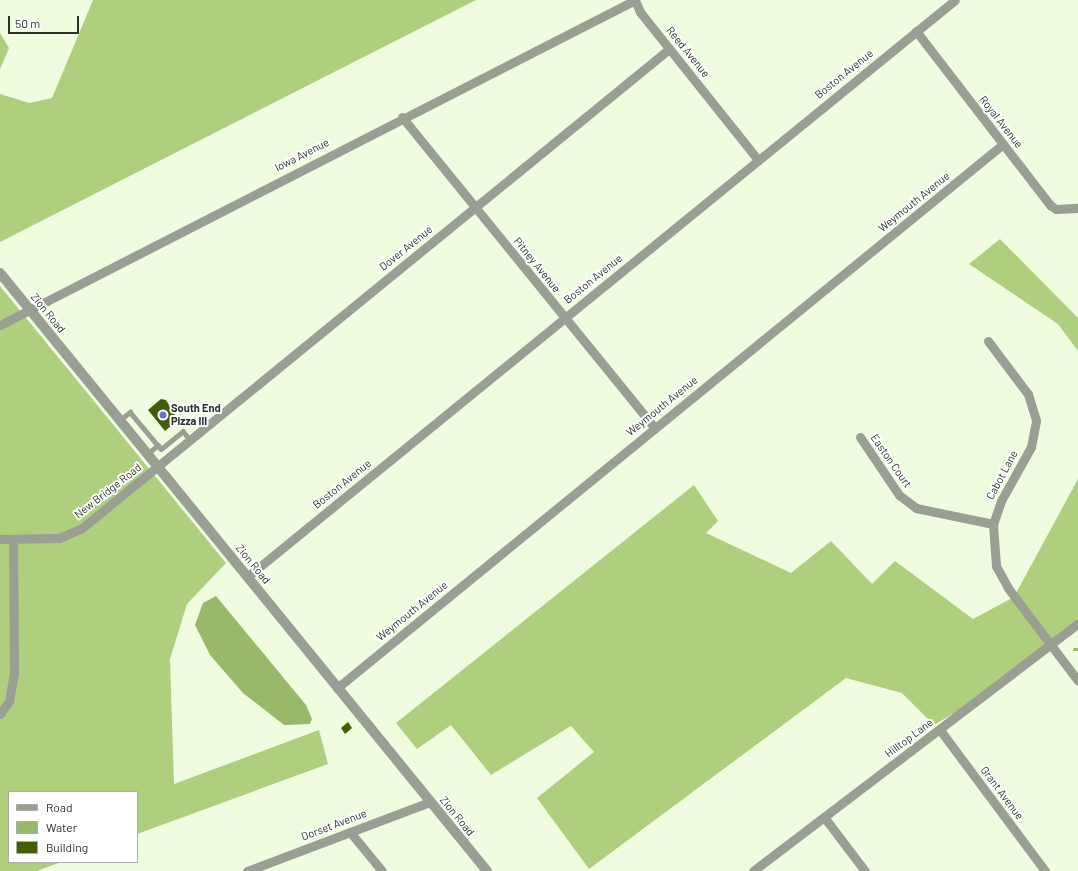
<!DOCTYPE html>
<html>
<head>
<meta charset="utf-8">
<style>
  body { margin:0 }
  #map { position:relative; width:1078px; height:871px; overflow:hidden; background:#effce0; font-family:Barlow,sans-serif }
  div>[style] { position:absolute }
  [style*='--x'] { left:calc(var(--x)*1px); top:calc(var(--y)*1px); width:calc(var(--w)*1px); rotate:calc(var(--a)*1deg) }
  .forest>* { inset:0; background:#adcf7e }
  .water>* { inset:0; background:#98b969 }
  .stream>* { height:3px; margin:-1.5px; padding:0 1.5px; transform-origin:1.5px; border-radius:1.5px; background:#98b969 }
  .building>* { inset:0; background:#425e04 }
  .service>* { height:4.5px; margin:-2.25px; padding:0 2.25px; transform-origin:2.25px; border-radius:2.25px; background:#999f93 }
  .minor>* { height:9px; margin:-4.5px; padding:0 4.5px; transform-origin:4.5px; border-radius:4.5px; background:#999f93 }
  .tertiary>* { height:10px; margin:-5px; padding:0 5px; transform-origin:5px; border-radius:5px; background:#999f93 }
  .dots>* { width:11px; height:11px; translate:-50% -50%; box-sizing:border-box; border:2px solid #fff; border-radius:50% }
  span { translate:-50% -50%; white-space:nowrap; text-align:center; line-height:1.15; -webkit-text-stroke:4px #fff; paint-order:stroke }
  .street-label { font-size:11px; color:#2c3127 }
  .poi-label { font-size:11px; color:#2c3127; font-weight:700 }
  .left { translate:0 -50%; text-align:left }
  .legend { position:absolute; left:8px; top:791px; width:130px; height:72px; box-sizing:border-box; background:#fff; border:1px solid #abada9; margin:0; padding:5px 7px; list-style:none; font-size:12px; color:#2c3127 }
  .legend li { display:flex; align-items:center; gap:8px; height:20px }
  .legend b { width:20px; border:1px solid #abada9 }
  .scale { position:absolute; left:8px; top:16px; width:71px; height:18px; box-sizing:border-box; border:2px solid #2c3127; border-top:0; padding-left:5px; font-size:12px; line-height:14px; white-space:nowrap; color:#2c3127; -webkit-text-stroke:3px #fff; paint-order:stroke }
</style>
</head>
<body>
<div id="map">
  <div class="forest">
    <i style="clip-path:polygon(93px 0,476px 0,0 242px,0 94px,29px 103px,52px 98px)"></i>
    <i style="clip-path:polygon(0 33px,9px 48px,0 69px)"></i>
    <i style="clip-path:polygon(1000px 239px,1078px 318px,1078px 351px,1058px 324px,969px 264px)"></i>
    <i style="clip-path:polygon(0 286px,226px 563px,187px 604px,170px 659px,174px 784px,319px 730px,328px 764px,137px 834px,137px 792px,9px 792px,9px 862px,61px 862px,37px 871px,0 871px)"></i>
    <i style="clip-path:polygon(1078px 479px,1078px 623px,978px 699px,934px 725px,902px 693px,846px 678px,589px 869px,537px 798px,594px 752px,571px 726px,491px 775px,451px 725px,417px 749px,396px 723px,694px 485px,718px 521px,706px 533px,791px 573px,831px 541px,872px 584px,895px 561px,973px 619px,1014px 597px)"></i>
  </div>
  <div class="water">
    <i style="clip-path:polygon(216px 596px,306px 705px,312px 719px,310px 724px,284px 725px,243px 693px,210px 655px,195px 625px,203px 603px)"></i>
  </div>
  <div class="stream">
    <i style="--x:1074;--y:649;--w:4;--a:0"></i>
  </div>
  <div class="building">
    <i style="clip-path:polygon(161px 399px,166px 400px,178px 420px,165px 431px,148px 410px)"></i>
    <i style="clip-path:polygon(348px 722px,352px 728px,345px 734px,341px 728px)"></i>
  </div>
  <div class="service">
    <i style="--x:120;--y:420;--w:13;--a:-39"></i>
    <i style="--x:130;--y:412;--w:48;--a:50"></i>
    <i style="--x:161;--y:449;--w:28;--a:-39"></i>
    <i style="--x:183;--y:431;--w:11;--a:52"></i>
    <i style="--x:147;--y:454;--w:14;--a:-39"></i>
  </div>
  <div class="minor">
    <i style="--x:916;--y:31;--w:220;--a:52.4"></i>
    <i style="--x:1050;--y:205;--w:7;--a:34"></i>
    <i style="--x:1056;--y:209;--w:22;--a:-3"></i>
    <i style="--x:402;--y:117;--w:401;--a:50.9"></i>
    <i style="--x:0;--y:325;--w:713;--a:-27.1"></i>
    <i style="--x:635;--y:0;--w:13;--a:67"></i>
    <i style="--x:640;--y:12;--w:189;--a:51.4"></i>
    <i style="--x:988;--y:341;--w:66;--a:53"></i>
    <i style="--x:1028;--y:394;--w:28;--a:73"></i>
    <i style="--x:1036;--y:421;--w:26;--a:101"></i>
    <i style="--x:1031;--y:447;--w:62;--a:119.1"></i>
    <i style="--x:1001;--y:501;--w:24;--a:109"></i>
    <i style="--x:993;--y:524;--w:42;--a:85.9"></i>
    <i style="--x:996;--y:566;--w:25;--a:61"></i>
    <i style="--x:1008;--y:588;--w:116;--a:53"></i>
    <i style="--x:860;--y:437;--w:70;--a:56.1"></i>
    <i style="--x:899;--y:495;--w:21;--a:37"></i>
    <i style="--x:916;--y:508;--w:79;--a:11.7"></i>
    <i style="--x:0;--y:539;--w:59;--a:-1"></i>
    <i style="--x:59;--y:538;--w:25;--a:-23"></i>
    <i style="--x:82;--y:528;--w:758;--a:-39.21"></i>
    <i style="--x:247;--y:577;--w:913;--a:-39.18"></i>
    <i style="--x:337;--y:688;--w:860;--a:-39.24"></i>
    <i style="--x:0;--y:714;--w:16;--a:-55"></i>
    <i style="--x:9;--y:701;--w:27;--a:-80"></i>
    <i style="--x:14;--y:674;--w:135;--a:-90.4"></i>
    <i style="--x:940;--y:730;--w:176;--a:53.3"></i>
    <i style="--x:824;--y:817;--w:68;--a:52.8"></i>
    <i style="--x:350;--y:832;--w:50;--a:50.6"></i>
    <i style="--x:247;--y:871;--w:196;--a:-20.7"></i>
    <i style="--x:753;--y:871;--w:409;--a:-37.3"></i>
  </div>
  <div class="tertiary">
    <i style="--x:0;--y:273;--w:771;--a:50.84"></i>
  </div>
  <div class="dots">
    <i style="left:163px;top:415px;background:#686ee7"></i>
  </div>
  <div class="street-label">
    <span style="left:688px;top:52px;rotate:51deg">Reed Avenue</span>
    <span style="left:844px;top:74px;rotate:-39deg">Boston Avenue</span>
    <span style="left:1001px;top:122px;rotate:52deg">Royal Avenue</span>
    <span style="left:302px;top:155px;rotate:-27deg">Iowa Avenue</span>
    <span style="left:914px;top:202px;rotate:-39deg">Weymouth Avenue</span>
    <span style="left:406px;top:248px;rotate:-39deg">Dover Avenue</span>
    <span style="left:537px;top:265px;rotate:51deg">Pitney Avenue</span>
    <span style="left:593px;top:279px;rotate:-39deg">Boston Avenue</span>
    <span style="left:48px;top:313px;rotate:51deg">Zion Road</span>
    <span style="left:662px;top:406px;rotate:-39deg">Weymouth Avenue</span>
    <span style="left:891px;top:461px;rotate:55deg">Easton Court</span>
    <span style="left:1002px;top:475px;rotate:-62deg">Cabot Lane</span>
    <span style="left:342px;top:484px;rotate:-39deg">Boston Avenue</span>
    <span style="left:108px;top:491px;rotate:-38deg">New Bridge Road</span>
    <span style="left:253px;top:564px;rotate:51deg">Zion Road</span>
    <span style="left:412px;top:611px;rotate:-39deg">Weymouth Avenue</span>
    <span style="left:909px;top:738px;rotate:-37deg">Hilltop Lane</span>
    <span style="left:1002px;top:793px;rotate:53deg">Grant Avenue</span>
    <span style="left:457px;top:816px;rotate:51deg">Zion Road</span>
    <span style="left:334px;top:825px;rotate:-21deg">Dorset Avenue</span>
  </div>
  <div class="poi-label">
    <span class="left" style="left:171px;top:415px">South End<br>Pizza III</span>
  </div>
  <ul class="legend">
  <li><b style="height:5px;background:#999f93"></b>Road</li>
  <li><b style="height:11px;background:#98b969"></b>Water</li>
  <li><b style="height:11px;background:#425e04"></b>Building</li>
  </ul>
  <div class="scale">50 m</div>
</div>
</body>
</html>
